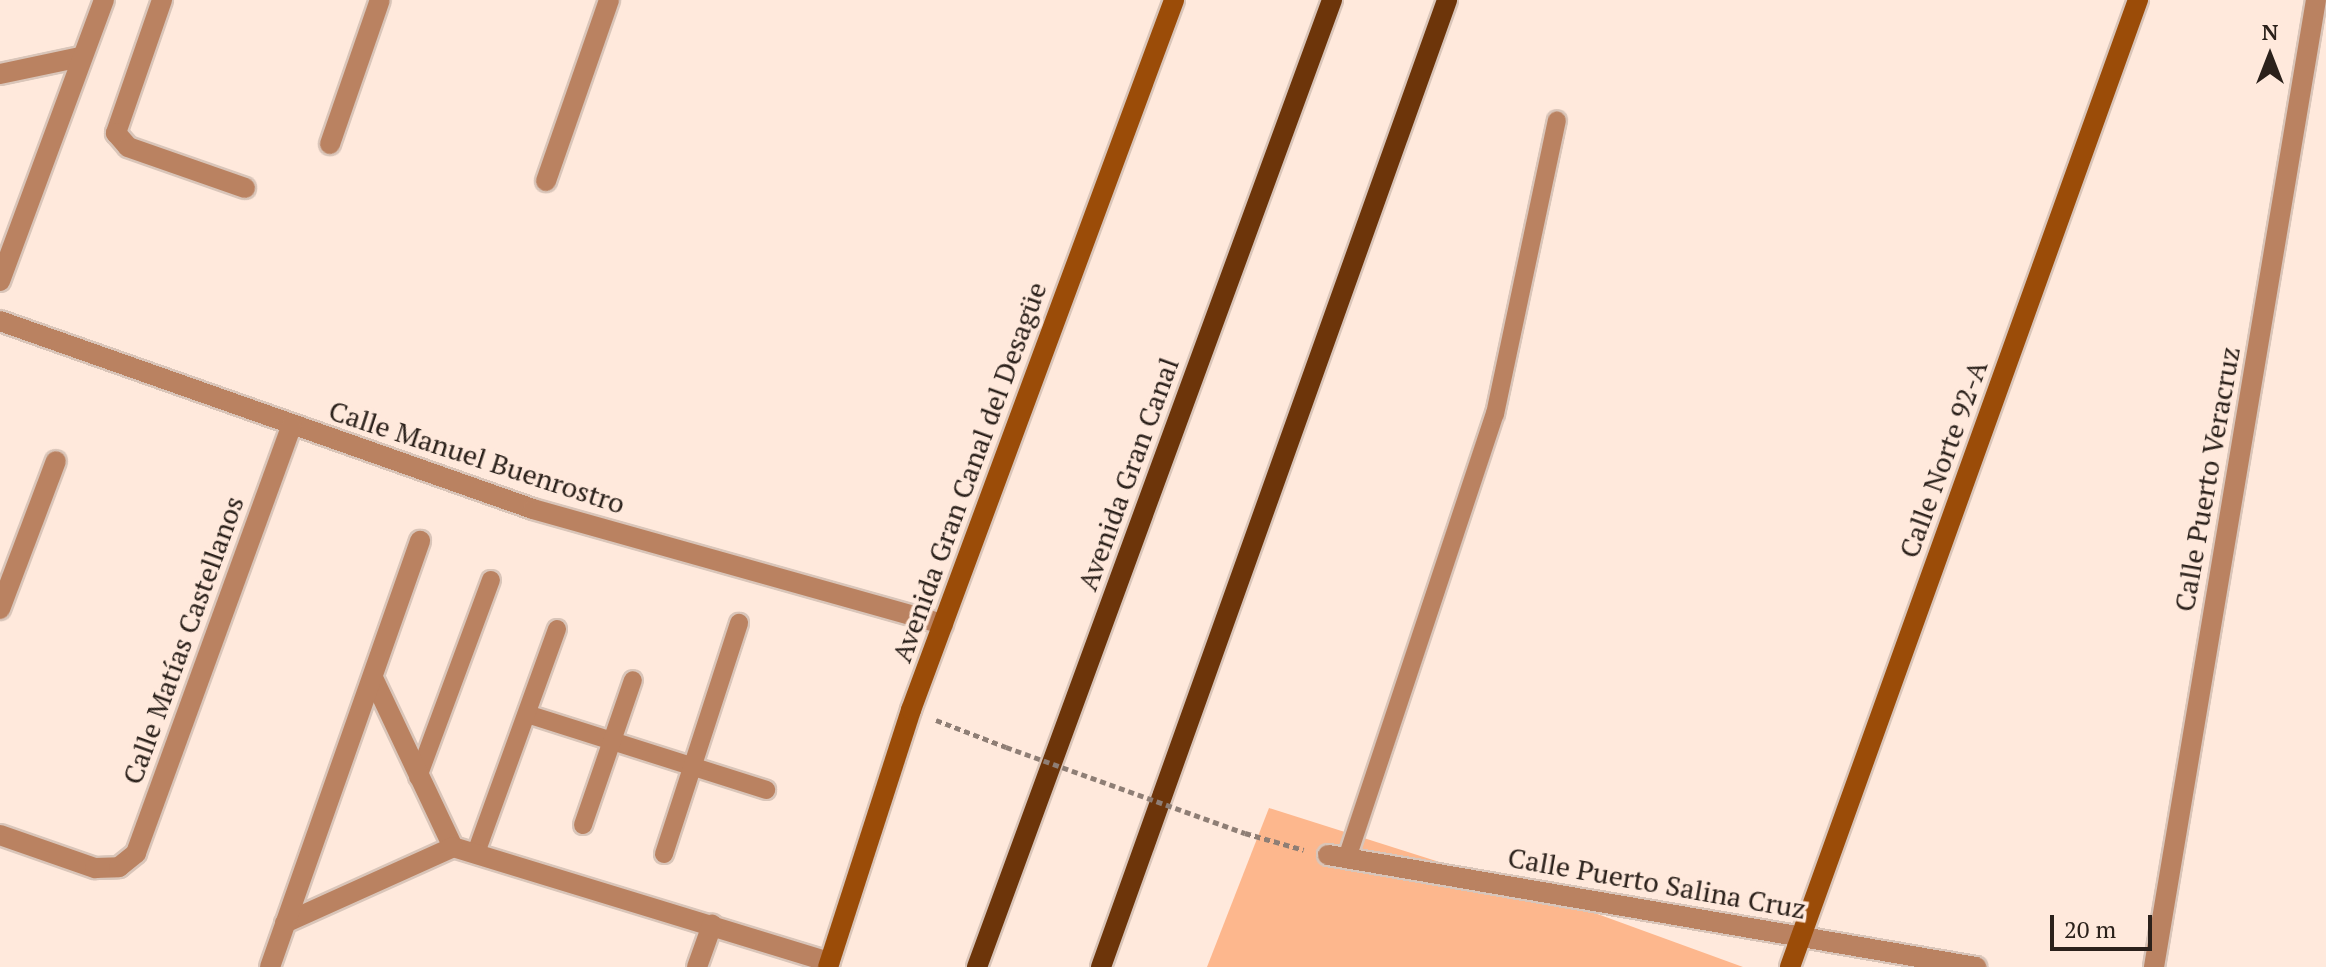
<!DOCTYPE html>
<html>
<head>
<meta charset="utf-8">
<style>
  body { margin:0 }
  #map { position:relative; width:2326px; height:967px; overflow:hidden; background:#ffe9dc; font-family:"PT Serif",serif }
  div>[style] { position:absolute }
  [style*='--x'] { left:calc(var(--x)*1px); top:calc(var(--y)*1px); width:calc(var(--w)*1px); rotate:calc(var(--a)*1deg) }
  .green>* { inset:0; background:#fdb78d }
  .path>* { height:5px; margin-top:-2.5px; transform-origin:0; background:repeating-linear-gradient(90deg,#8e7e75 0 6px,transparent 0 10px) }
  .roads { filter:drop-shadow(2px 0 #d9c5b9) drop-shadow(-2px 0 #d9c5b9) drop-shadow(0 2px #d9c5b9) drop-shadow(0 -2px #d9c5b9) }
  .lane>* { height:18px; margin:-9px; padding:0 9px; transform-origin:9px; border-radius:9px; background:#ba8261 }
  .street>* { height:20px; margin:-10px; padding:0 10px; transform-origin:10px; border-radius:10px; background:#ba8261 }
  .secondary>* { height:20px; margin:-10px; padding:0 10px; transform-origin:10px; border-radius:10px; background:#9b4c08 }
  .primary>* { height:20px; margin:-10px; padding:0 10px; transform-origin:10px; border-radius:10px; background:#6d350a }
  .path-bridge>* { height:5px; margin-top:-2.5px; transform-origin:0; background:repeating-linear-gradient(90deg,#8e7e75 0 6px,transparent 0 10px) }
  span { translate:-50% -50%; white-space:nowrap; text-align:center; line-height:1.15; -webkit-text-stroke:7px #ffe9dc; paint-order:stroke }
  .street-label { font-size:28px; color:#2b211b }
  .north { position:absolute; left:2230px; top:16px; width:80px; height:80px; -webkit-text-stroke:6px #ffe9dc; paint-order:stroke; rotate:0deg; font-size:22px; font-weight:700; line-height:32px; text-align:center; color:#2b211b }
  .north::after { content:''; display:block; margin:auto; width:28px; height:36px; background:#2b211b; clip-path:polygon(50% 0,100% 100%,50% 72%,0 100%) }
  .scale { position:absolute; left:2050px; top:915px; width:102px; height:36px; box-sizing:border-box; border:4px solid #2b211b; border-top:0; padding-left:10px; font-size:24px; line-height:28px; white-space:nowrap; color:#2b211b; -webkit-text-stroke:6px #ffe9dc; paint-order:stroke }
</style>
</head>
<body>
<div id="map">
  <div class="green">
    <i style="clip-path:polygon(1269px 808px,1559px 900px,1743px 967px,1207px 967px)"></i>
  </div>
  <div class="path">
    <i style="--x:936;--y:720;--w:75;--a:21.1"></i>
    <i style="--x:1245;--y:833;--w:61;--a:16.1"></i>
  </div>
  <div class="roads">
    <div class="lane">
      <i style="--x:527;--y:714;--w:251;--a:17.6"></i>
      <i style="--x:418;--y:777;--w:210;--a:-69.7"></i>
      <i style="--x:583;--y:825;--w:153;--a:-71"></i>
      <i style="--x:477;--y:850;--w:235;--a:-70.1"></i>
      <i style="--x:664;--y:854;--w:243;--a:-72"></i>
      <i style="--x:1347;--y:858;--w:468;--a:-71.6"></i>
      <i style="--x:1495;--y:414;--w:300;--a:-78.1"></i>
    </div>
    <div class="street">
      <i style="--x:162;--y:0;--w:141;--a:109.1"></i>
      <i style="--x:116;--y:133;--w:18;--a:49"></i>
      <i style="--x:128;--y:147;--w:124;--a:19.3"></i>
      <i style="--x:0;--y:74;--w:83;--a:-11.9"></i>
      <i style="--x:330;--y:144;--w:152;--a:-70.9"></i>
      <i style="--x:546;--y:181;--w:192;--a:-70.8"></i>
      <i style="--x:0;--y:281;--w:300;--a:-69.7"></i>
      <i style="--x:0;--y:321;--w:565;--a:19.43"></i>
      <i style="--x:533;--y:509;--w:426;--a:15.7"></i>
      <i style="--x:0;--y:609;--w:158;--a:-69.3"></i>
      <i style="--x:374;--y:680;--w:185;--a:64.7"></i>
      <i style="--x:453;--y:847;--w:394;--a:17"></i>
      <i style="--x:0;--y:835;--w:101;--a:19.2"></i>
      <i style="--x:95;--y:868;--w:24;--a:-2"></i>
      <i style="--x:119;--y:867;--w:22;--a:-39"></i>
      <i style="--x:136;--y:853;--w:454;--a:-70"></i>
      <i style="--x:1328;--y:855;--w:658;--a:9.81"></i>
      <i style="--x:285;--y:923;--w:184;--a:-24.3"></i>
      <i style="--x:270;--y:967;--w:452;--a:-70.6"></i>
      <i style="--x:697;--y:967;--w:45;--a:-70.3"></i>
      <i style="--x:2154;--y:967;--w:980;--a:-80.49"></i>
    </div>
    <div class="secondary">
      <i style="--x:828;--y:967;--w:270;--a:-72.1"></i>
      <i style="--x:911;--y:710;--w:757;--a:-69.67"></i>
      <i style="--x:1790;--y:967;--w:1028;--a:-70.21"></i>
    </div>
    <div class="primary">
      <i style="--x:977;--y:967;--w:1030;--a:-69.84"></i>
      <i style="--x:1101;--y:967;--w:1027;--a:-70.31"></i>
    </div>
  </div>
  <div class="path-bridge">
    <i style="--x:1006;--y:747;--w:254;--a:19.8"></i>
  </div>
  <div class="street-label">
    <span style="left:477px;top:457px;rotate:18deg">Calle Manuel Buenrostro</span>
    <span style="left:1943px;top:459px;rotate:-70deg">Calle Norte 92-A</span>
    <span style="left:969px;top:472px;rotate:-70deg">Avenida Gran Canal del Desagüe</span>
    <span style="left:1128px;top:474px;rotate:-70deg">Avenida Gran Canal</span>
    <span style="left:2207px;top:479px;rotate:-80deg">Calle Puerto Veracruz</span>
    <span style="left:183px;top:640px;rotate:-70deg">Calle Matías Castellanos</span>
    <span style="left:1657px;top:883px;rotate:10deg">Calle Puerto Salina Cruz</span>
  </div>
  <div class="north">N</div>
  <div class="scale">20 m</div>
</div>
</body>
</html>
